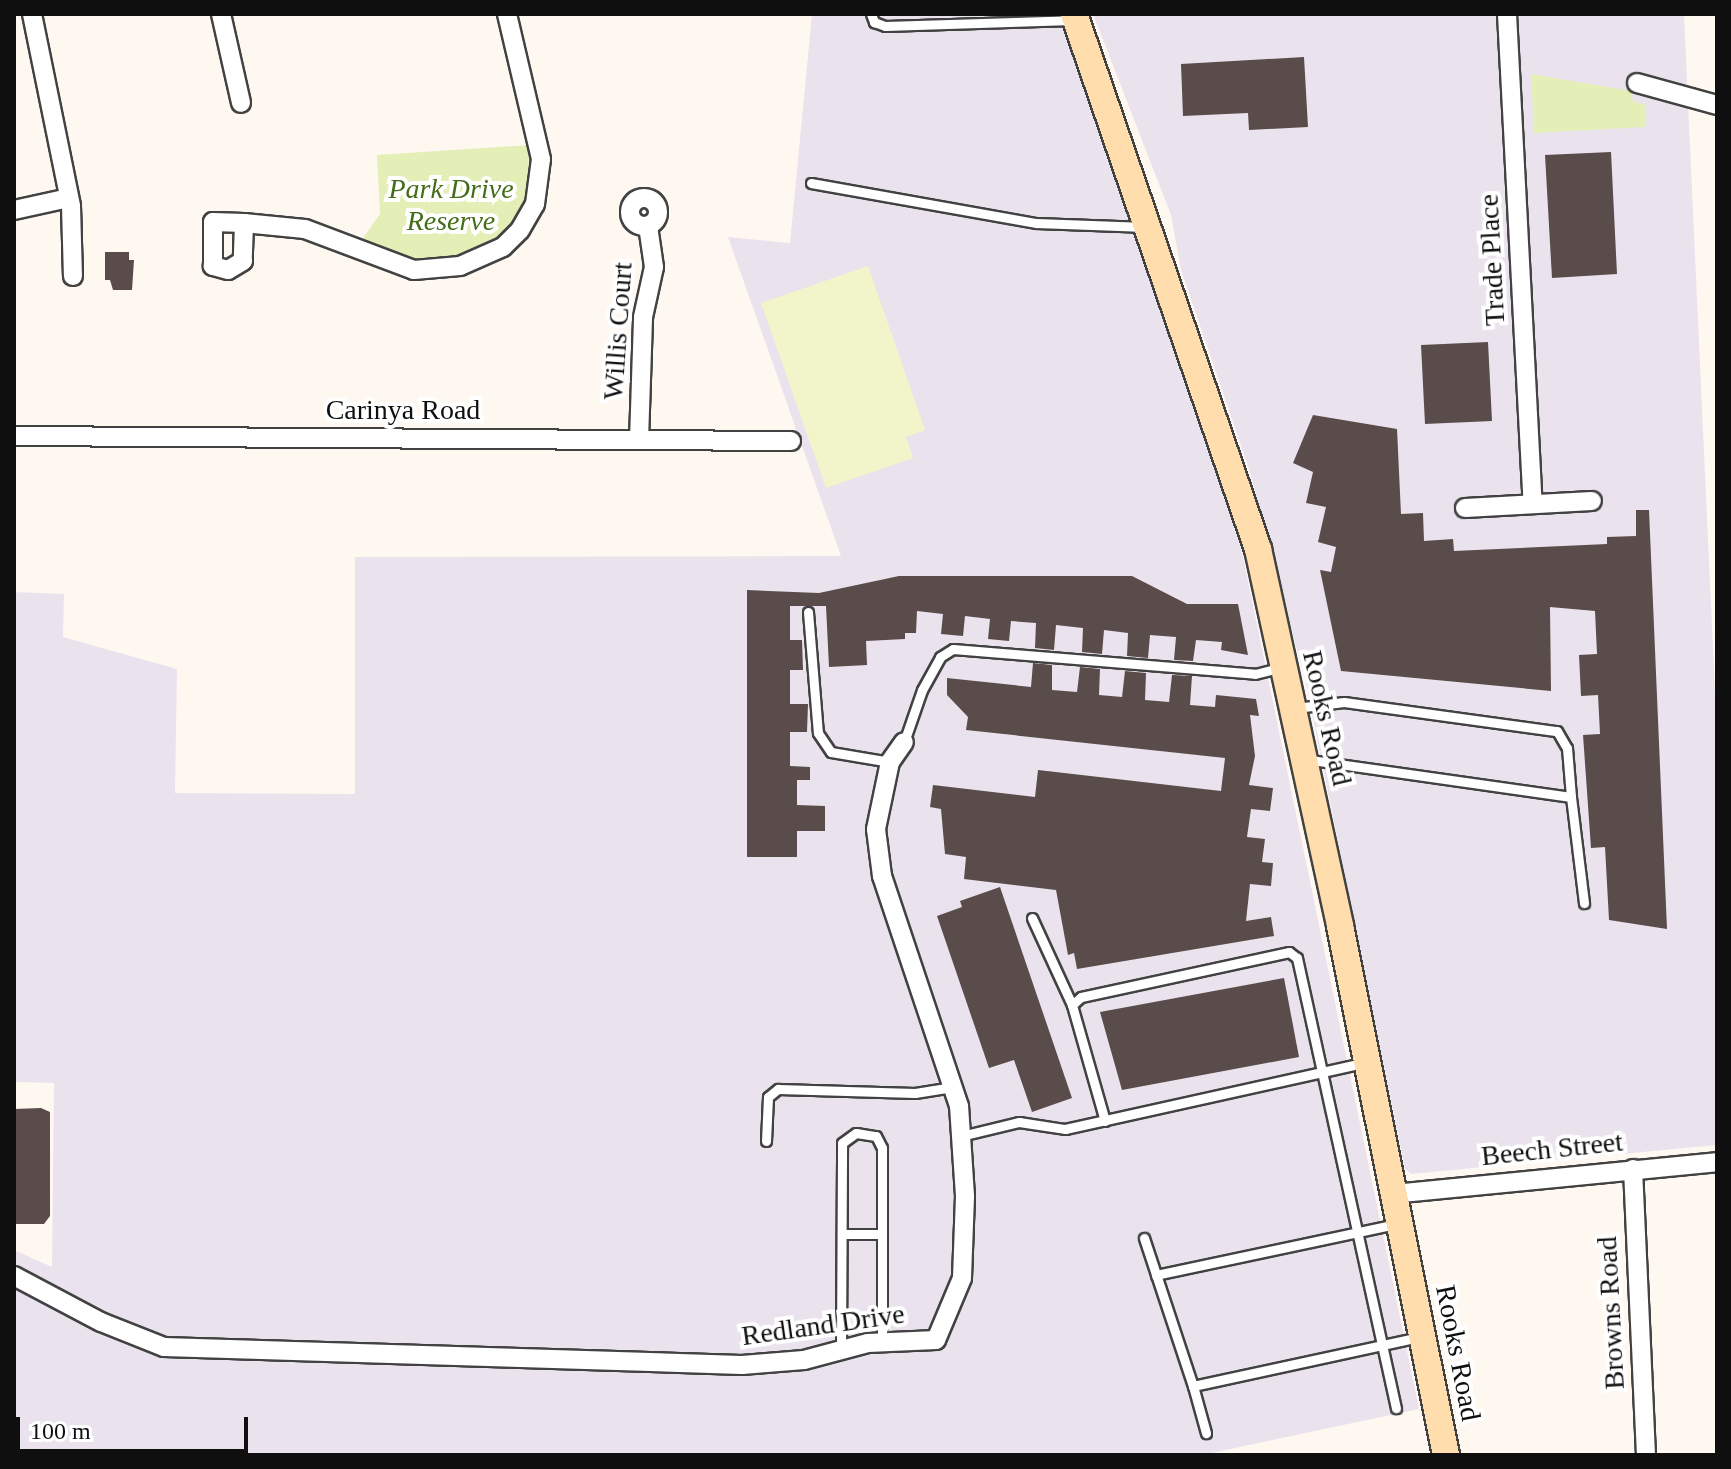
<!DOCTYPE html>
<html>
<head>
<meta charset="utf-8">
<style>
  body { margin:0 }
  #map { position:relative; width:1731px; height:1469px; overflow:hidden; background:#fff8f1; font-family:"Times New Roman",serif }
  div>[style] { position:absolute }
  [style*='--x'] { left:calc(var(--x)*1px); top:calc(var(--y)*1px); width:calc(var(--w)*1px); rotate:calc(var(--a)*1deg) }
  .industrial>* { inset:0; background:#eae3ee }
  .green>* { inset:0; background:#e4eeb7 }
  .pitch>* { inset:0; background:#f2f4c9 }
  .building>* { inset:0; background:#594c4a }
  .roads { filter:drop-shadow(2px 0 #424242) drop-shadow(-2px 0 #424242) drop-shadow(0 2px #424242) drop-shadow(0 -2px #424242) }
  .lane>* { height:9px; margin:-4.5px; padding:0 4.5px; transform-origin:4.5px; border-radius:4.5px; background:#fff }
  .street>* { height:18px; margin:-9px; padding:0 9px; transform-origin:9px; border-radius:9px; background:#fff }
  .street>.ring { margin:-9px; padding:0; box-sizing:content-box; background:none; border:18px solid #fff; border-radius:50% }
  .secondary>* { height:26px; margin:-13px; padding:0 13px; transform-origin:13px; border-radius:13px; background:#ffddac }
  span { translate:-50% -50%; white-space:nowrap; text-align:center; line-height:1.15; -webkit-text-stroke:8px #fff; paint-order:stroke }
  .park-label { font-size:28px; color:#446d19; font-style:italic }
  .street-label { font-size:28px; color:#0f0f0f }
  .frame { position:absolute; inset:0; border:16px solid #0f0f0f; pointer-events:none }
  .scale { position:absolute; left:16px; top:1417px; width:232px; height:36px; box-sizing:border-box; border:4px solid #0f0f0f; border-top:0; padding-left:10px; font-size:24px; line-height:28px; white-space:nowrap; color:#0f0f0f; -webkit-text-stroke:6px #fff; paint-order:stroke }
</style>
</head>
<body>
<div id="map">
  <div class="industrial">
    <i style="clip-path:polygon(812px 14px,1069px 14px,1242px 552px,1419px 1409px,1202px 1455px,14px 1455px,14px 1250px,52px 1267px,54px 1083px,14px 1082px,14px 592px,64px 594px,63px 637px,177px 669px,175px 793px,355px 794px,355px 557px,841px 556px,728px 237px,790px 243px)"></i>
    <i style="clip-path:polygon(1093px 14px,1684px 14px,1717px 736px,1717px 1145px,1411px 1174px,1405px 1169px,1305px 680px,1249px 469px,1181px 270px,1171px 215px)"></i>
  </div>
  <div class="green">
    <i style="clip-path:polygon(1531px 74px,1631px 91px,1633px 101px,1645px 105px,1645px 127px,1534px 133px)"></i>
    <i style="clip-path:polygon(529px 145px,528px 197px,502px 241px,468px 260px,409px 261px,361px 241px,380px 214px,377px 155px)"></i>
  </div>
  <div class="pitch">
    <i style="clip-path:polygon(868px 266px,925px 430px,906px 437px,913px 458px,826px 488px,761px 303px)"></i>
  </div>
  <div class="building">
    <i style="clip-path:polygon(1304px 57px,1308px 127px,1249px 130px,1248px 113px,1183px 116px,1181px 64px)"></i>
    <i style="clip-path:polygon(1611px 152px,1617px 274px,1552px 278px,1545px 155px)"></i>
    <i style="clip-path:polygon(105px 252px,129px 252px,129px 260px,134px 260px,132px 290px,113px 290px,110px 280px,105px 280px)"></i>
    <i style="clip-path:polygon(1488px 342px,1492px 421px,1425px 424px,1421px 345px)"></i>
    <i style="clip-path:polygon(1313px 415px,1397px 429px,1401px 514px,1423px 513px,1424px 541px,1453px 539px,1454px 551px,1607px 544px,1607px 537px,1636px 536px,1636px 510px,1649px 510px,1667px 929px,1609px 920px,1605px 847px,1591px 848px,1583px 735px,1600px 734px,1598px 695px,1581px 696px,1579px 655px,1597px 654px,1595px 611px,1550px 607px,1551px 691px,1341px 671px,1320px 570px,1331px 572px,1336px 547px,1318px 542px,1326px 507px,1306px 503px,1313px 472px,1293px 463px)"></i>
    <i style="clip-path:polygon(899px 576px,1132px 576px,1187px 604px,1238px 604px,1248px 655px,1221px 650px,1222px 642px,1196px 640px,1193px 661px,1174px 660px,1176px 637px,1150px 635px,1148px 658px,1127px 656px,1128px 633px,1104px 630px,1102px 654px,1082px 652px,1083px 628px,1056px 625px,1054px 650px,1035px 648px,1036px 623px,1011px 621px,1009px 641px,988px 639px,990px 619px,965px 616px,963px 636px,941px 634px,943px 614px,917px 611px,916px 633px,905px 633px,905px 639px,866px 641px,867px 665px,829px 667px,826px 606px,790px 606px,790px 640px,802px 640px,803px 670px,790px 670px,790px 704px,808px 704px,807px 732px,790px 732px,790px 766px,810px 767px,810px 780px,797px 780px,797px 805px,825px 806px,825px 831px,797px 831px,797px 857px,747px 857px,747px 590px,819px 593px)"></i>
    <i style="clip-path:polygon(1033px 663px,1052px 665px,1052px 690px,1077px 692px,1080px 667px,1100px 669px,1099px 695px,1122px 697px,1125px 671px,1146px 673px,1145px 700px,1169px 702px,1172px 675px,1192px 676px,1190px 705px,1215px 707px,1216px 695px,1256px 699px,1259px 716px,1250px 715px,1255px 756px,1249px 785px,1273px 788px,1270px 811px,1251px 809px,1247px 837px,1265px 839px,1262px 862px,1273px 863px,1271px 886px,1250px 884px,1246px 921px,1271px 917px,1274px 936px,1077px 969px,1074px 953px,1068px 955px,1056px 890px,964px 879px,966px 857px,945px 854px,941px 809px,930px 807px,933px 785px,1035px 797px,1038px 770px,1221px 791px,1225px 758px,966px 730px,968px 717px,947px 695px,947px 678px,1031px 687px)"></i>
    <i style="clip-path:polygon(1000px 887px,1072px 1098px,1032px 1112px,1014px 1060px,989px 1068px,937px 916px,962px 907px,960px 901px)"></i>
    <i style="clip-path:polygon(1284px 978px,1299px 1057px,1122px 1090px,1100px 1012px)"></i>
    <i style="clip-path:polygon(41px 1108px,50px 1112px,50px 1216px,44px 1224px,14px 1224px,14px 1109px)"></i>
  </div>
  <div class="roads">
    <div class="lane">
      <i style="--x:871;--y:14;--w:9;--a:69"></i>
      <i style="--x:874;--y:22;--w:12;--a:20"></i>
      <i style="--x:885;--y:26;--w:187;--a:-1.8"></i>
      <i style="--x:811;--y:183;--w:229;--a:10.1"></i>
      <i style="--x:1036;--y:223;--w:109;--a:2.1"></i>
      <i style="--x:808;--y:612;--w:121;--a:85.3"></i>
      <i style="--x:818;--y:733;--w:23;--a:56"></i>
      <i style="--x:831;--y:752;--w:60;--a:9.6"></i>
      <i style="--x:1296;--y:708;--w:48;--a:-7.1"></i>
      <i style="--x:1344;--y:702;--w:215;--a:7.8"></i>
      <i style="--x:1557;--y:731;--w:20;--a:60"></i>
      <i style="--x:1567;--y:748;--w:49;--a:85.3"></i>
      <i style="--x:1571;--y:797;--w:269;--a:-171.9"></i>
      <i style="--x:904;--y:742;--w:55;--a:-70.9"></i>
      <i style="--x:922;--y:690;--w:38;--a:-61"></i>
      <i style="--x:940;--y:657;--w:15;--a:-32"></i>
      <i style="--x:953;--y:649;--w:303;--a:4.7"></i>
      <i style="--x:1255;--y:674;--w:25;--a:-14"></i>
      <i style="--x:1571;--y:797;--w:107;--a:83"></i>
      <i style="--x:1032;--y:918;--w:96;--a:65.3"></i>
      <i style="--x:1105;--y:1121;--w:121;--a:-105.9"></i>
      <i style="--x:1072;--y:1005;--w:12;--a:-42"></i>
      <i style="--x:1081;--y:997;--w:213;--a:-12.2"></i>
      <i style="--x:1289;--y:952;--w:10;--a:37"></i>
      <i style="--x:1297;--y:958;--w:461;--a:77.6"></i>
      <i style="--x:961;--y:1136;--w:60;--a:-13.6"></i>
      <i style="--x:1019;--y:1122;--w:47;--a:8.7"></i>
      <i style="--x:1065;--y:1129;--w:305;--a:-12.5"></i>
      <i style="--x:766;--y:1141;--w:44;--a:-87.4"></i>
      <i style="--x:768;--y:1097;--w:13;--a:-39"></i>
      <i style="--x:778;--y:1089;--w:137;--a:1.7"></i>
      <i style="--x:915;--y:1093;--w:38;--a:-9"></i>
      <i style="--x:842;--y:1234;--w:40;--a:0"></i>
      <i style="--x:1144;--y:1238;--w:156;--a:71.7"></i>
      <i style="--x:1193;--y:1386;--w:231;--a:-12.2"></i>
      <i style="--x:1156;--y:1275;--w:244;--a:-12"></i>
      <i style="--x:841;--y:1350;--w:207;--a:-89.7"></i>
      <i style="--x:842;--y:1143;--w:17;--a:-36"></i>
      <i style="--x:856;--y:1133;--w:20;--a:9"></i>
      <i style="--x:876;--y:1136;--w:13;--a:63"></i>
      <i style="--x:882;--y:1148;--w:193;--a:90"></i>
      <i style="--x:1193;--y:1386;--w:49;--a:74.5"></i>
    </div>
    <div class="street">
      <i style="--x:32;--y:14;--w:196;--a:78.5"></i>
      <i style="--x:71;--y:206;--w:70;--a:88.4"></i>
      <i style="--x:221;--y:14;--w:91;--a:77.3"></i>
      <i style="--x:1507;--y:14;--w:490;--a:87"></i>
      <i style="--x:1637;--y:83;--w:83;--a:15.4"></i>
      <i class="ring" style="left:630px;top:198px;width:10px;height:10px"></i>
      <i style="--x:14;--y:210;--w:56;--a:-12.3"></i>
      <i style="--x:244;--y:223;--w:38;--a:92"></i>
      <i style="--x:243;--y:261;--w:17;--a:149"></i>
      <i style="--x:228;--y:270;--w:16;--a:-165"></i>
      <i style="--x:213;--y:266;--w:44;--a:-90"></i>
      <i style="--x:213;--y:222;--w:31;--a:2"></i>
      <i style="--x:244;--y:223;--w:61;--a:5.6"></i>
      <i style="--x:305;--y:229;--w:116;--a:20.6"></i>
      <i style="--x:414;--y:270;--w:46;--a:-5"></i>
      <i style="--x:460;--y:266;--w:47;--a:-23.8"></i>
      <i style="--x:503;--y:247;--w:24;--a:-45"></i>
      <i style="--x:520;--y:230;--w:30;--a:-60"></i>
      <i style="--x:535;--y:204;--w:45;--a:-82.4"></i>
      <i style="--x:541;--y:159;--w:149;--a:-103.2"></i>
      <i style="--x:14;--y:436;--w:777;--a:0.37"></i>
      <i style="--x:639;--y:440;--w:123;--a:-88.1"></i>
      <i style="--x:643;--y:317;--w:51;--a:-77.6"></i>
      <i style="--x:654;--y:267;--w:41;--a:-98.3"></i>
      <i style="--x:1465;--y:508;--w:127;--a:-3.2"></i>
      <i style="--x:1633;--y:1169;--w:286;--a:87.4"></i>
      <i style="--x:1393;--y:1194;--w:326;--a:-5.6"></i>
      <i style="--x:14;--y:1276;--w:98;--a:27.9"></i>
      <i style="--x:101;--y:1322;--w:68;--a:21.6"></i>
      <i style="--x:164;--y:1347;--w:578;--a:1.78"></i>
      <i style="--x:742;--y:1365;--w:62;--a:-4.6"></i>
      <i style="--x:804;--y:1360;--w:66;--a:-14.9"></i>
      <i style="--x:868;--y:1343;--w:68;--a:-2.5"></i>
      <i style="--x:936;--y:1340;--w:67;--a:-67.2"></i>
      <i style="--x:962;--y:1278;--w:82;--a:-87.9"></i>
      <i style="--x:965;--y:1196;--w:90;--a:-93.8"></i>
      <i style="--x:959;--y:1106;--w:243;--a:-108.5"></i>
      <i style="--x:882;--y:876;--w:47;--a:-97.3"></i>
      <i style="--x:876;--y:829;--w:68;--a:-78.2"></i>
      <i style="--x:890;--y:762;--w:24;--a:-55"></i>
    </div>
    <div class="secondary">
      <i style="--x:1074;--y:14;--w:566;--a:71.02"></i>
      <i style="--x:1258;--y:549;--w:386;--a:77.7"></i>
      <i style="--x:1340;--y:926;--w:540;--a:78.67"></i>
    </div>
  </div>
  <div class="park-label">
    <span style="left:451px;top:205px">Park Drive<br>Reserve</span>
  </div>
  <div class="street-label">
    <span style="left:1492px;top:260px;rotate:-93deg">Trade Place</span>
    <span style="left:618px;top:331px;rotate:-86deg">Willis Court</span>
    <span style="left:403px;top:410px">Carinya Road</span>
    <span style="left:1327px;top:718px;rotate:77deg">Rooks Road</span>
    <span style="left:1552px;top:1149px;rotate:-6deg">Beech Street</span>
    <span style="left:1611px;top:1313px;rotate:-93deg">Browns Road</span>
    <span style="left:823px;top:1325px;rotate:-8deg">Redland Drive</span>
    <span style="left:1458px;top:1353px;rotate:79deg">Rooks Road</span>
  </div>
  <div class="frame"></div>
  <div class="scale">100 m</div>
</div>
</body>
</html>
